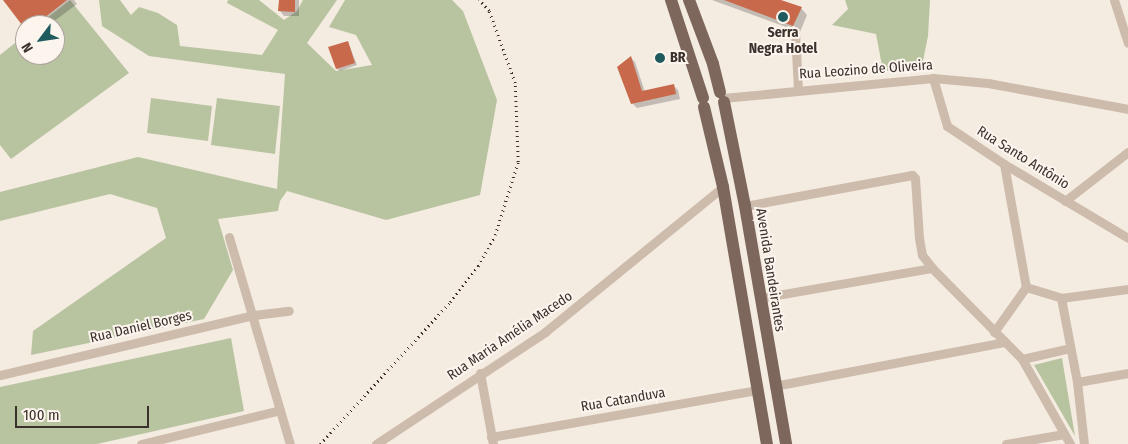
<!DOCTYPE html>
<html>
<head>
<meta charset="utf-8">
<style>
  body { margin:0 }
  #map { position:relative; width:1128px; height:444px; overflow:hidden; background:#f4ebe1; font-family:"Fira Sans Condensed",sans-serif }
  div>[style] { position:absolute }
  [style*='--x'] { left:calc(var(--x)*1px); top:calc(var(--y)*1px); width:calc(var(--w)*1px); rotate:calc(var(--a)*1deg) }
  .green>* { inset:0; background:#b8c4a0 }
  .shadow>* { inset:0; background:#0003 }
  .building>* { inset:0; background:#c8694b }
  .street>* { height:9px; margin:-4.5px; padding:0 4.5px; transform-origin:4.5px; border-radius:4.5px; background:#cdbbac }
  .primary>* { height:12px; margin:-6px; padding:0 6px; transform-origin:6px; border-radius:6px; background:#7d675c }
  .rail>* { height:2.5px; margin-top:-1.25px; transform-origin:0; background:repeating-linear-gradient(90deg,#3b302b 0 1px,transparent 0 5px) }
  .dots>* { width:14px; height:14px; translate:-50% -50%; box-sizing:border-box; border:2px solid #fbf5ee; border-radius:50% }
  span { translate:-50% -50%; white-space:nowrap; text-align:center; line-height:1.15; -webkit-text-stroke:4px #fbf5ee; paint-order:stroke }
  .poi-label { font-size:14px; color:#3b302b; font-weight:700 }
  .left { translate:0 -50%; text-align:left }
  .street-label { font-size:14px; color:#3b302b }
  .north { position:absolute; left:15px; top:15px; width:50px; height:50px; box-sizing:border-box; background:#fbf5ee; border:1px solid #aea6a0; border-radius:50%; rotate:239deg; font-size:14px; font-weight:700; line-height:20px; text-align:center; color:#3b302b }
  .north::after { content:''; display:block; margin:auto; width:18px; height:22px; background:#1f5a5e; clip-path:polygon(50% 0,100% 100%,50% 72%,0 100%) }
  .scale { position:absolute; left:15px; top:406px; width:134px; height:22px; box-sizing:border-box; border:2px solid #3b302b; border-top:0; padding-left:6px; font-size:15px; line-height:18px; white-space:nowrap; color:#3b302b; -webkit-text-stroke:4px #fbf5ee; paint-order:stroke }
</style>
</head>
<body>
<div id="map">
  <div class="green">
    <i style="clip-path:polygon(70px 0,129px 73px,11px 159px,0 145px,0 55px,25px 35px,25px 55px,55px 55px,55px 25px,38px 25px)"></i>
    <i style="clip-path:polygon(99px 0,120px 0,131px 15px,139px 7px,158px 13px,177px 25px,180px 46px,262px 55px,278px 30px,227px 3px,228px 0,259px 0,284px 20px,297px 11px,303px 0,337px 0,307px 43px,336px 71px,372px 65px,356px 35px,329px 27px,345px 0,452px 0,463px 11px,497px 100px,480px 195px,386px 220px,287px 191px,280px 201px,278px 211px,218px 219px,233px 270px,204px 319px,31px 355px,33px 331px,166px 238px,157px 208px,110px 194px,0 221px,0 192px,138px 157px,277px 189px,285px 74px,149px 56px,102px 26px)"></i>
    <i style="clip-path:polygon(845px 0,930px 0,928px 36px,921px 71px,883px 71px,876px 34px,832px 25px,848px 9px)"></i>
    <i style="clip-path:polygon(151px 98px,212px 106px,208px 141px,147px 133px)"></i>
    <i style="clip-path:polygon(217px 98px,280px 106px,275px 154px,211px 145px)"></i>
    <i style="clip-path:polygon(231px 338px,244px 411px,97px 444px,0 444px,0 387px)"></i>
    <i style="clip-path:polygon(1062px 358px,1075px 436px,1034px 365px)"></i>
  </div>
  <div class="shadow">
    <i style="clip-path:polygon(7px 0,74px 0,77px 4px,49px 25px,25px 26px,6px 1px)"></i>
    <i style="clip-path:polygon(280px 0,299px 0,299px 16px,284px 16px,280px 11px)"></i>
    <i style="clip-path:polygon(712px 0,778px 0,801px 8px,807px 15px,800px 32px)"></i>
    <i style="clip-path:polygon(348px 42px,357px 65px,340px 71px,337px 69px)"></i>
    <i style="clip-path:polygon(631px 58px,635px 62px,645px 92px,673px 85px,678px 90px,680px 99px,637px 108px,632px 103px)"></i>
  </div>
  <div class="building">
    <i style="clip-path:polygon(3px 0,67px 0,35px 25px,22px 25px)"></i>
    <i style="clip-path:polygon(279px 0,295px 0,295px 12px,278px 11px)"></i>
    <i style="clip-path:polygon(724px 0,781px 0,802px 7px,793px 26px)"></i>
    <i style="clip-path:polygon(348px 41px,355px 63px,336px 69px,328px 47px)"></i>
    <i style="clip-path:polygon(631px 56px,642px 91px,674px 84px,676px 94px,631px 104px,617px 67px)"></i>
  </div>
  <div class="street">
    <i style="--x:1114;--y:0;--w:45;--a:72"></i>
    <i style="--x:795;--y:32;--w:57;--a:87"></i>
    <i style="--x:933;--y:78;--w:50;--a:73.7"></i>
    <i style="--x:947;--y:126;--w:69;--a:33.7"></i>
    <i style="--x:1004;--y:164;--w:144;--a:30.8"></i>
    <i style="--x:723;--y:98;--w:211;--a:-5.4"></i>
    <i style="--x:933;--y:78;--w:55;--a:5.2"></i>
    <i style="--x:988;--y:83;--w:142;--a:10.5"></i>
    <i style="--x:1004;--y:164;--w:125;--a:79.9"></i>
    <i style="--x:1065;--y:201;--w:80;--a:-37.9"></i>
    <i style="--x:745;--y:206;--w:170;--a:-10.5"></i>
    <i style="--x:912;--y:175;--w:4;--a:45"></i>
    <i style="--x:915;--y:178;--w:60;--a:86.2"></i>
    <i style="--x:919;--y:238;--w:17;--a:80"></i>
    <i style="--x:922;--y:255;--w:16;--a:52"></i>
    <i style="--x:932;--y:268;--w:128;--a:45.3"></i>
    <i style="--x:1022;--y:359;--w:98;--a:60.5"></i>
    <i style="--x:229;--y:237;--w:216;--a:73.6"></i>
    <i style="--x:760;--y:298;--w:175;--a:-9.9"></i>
    <i style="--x:1061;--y:298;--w:86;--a:79.2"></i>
    <i style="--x:1077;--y:382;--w:62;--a:83.6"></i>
    <i style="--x:994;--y:332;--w:55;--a:-54.6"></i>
    <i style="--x:1026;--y:287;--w:37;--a:17"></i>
    <i style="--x:1061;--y:298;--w:68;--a:-7.7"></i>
    <i style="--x:1022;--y:359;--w:49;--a:-12.9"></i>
    <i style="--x:480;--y:373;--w:72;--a:79.6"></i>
    <i style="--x:0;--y:375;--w:261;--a:-13.3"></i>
    <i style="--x:254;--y:315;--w:35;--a:-7"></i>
    <i style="--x:1077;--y:382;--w:52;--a:-10"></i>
    <i style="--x:774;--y:386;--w:234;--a:-10.8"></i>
    <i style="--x:491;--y:437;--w:271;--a:-10"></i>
    <i style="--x:141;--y:444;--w:143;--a:-13.7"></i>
    <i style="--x:376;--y:444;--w:203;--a:-33.5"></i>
    <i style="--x:545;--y:332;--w:230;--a:-39.2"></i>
    <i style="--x:1006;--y:444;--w:59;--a:-9.8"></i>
  </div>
  <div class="primary">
    <i style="--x:671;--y:0;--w:103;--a:71.9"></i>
    <i style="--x:689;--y:0;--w:68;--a:69.4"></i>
    <i style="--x:713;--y:64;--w:29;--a:76"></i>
    <i style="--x:724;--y:102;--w:106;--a:78.6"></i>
    <i style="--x:745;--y:206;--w:242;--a:80.2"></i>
    <i style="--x:704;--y:107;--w:82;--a:76.6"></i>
    <i style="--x:723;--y:187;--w:261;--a:80.3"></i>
  </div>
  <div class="rail">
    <i style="--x:320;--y:444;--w:193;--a:-47.5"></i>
    <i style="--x:450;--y:302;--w:46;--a:-52.1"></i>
    <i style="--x:478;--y:266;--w:35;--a:-61"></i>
    <i style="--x:495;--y:235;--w:77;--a:-72.5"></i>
    <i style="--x:518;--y:162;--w:79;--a:-92.2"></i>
    <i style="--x:515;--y:83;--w:77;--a:-109.9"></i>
    <i style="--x:489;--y:11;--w:15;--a:-132"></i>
  </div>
  <div class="dots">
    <i style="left:783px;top:17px;background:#1f5a5e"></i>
    <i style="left:660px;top:58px;background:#1f5a5e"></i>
  </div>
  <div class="poi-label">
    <span style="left:783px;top:41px">Serra<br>Negra Hotel</span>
    <span class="left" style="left:670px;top:58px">BR</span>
  </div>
  <div class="street-label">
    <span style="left:866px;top:70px;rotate:-4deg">Rua Leozino de Oliveira</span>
    <span style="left:1023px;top:158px;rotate:32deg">Rua Santo Antônio</span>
    <span style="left:770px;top:270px;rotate:81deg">Avenida Bandeirantes</span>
    <span style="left:141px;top:327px;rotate:-13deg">Rua Daniel Borges</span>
    <span style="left:510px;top:336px;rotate:-34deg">Rua Maria Amélia Macedo</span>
    <span style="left:623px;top:400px;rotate:-10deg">Rua Catanduva</span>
  </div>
  <div class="north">N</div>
  <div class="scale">100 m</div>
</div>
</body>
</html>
